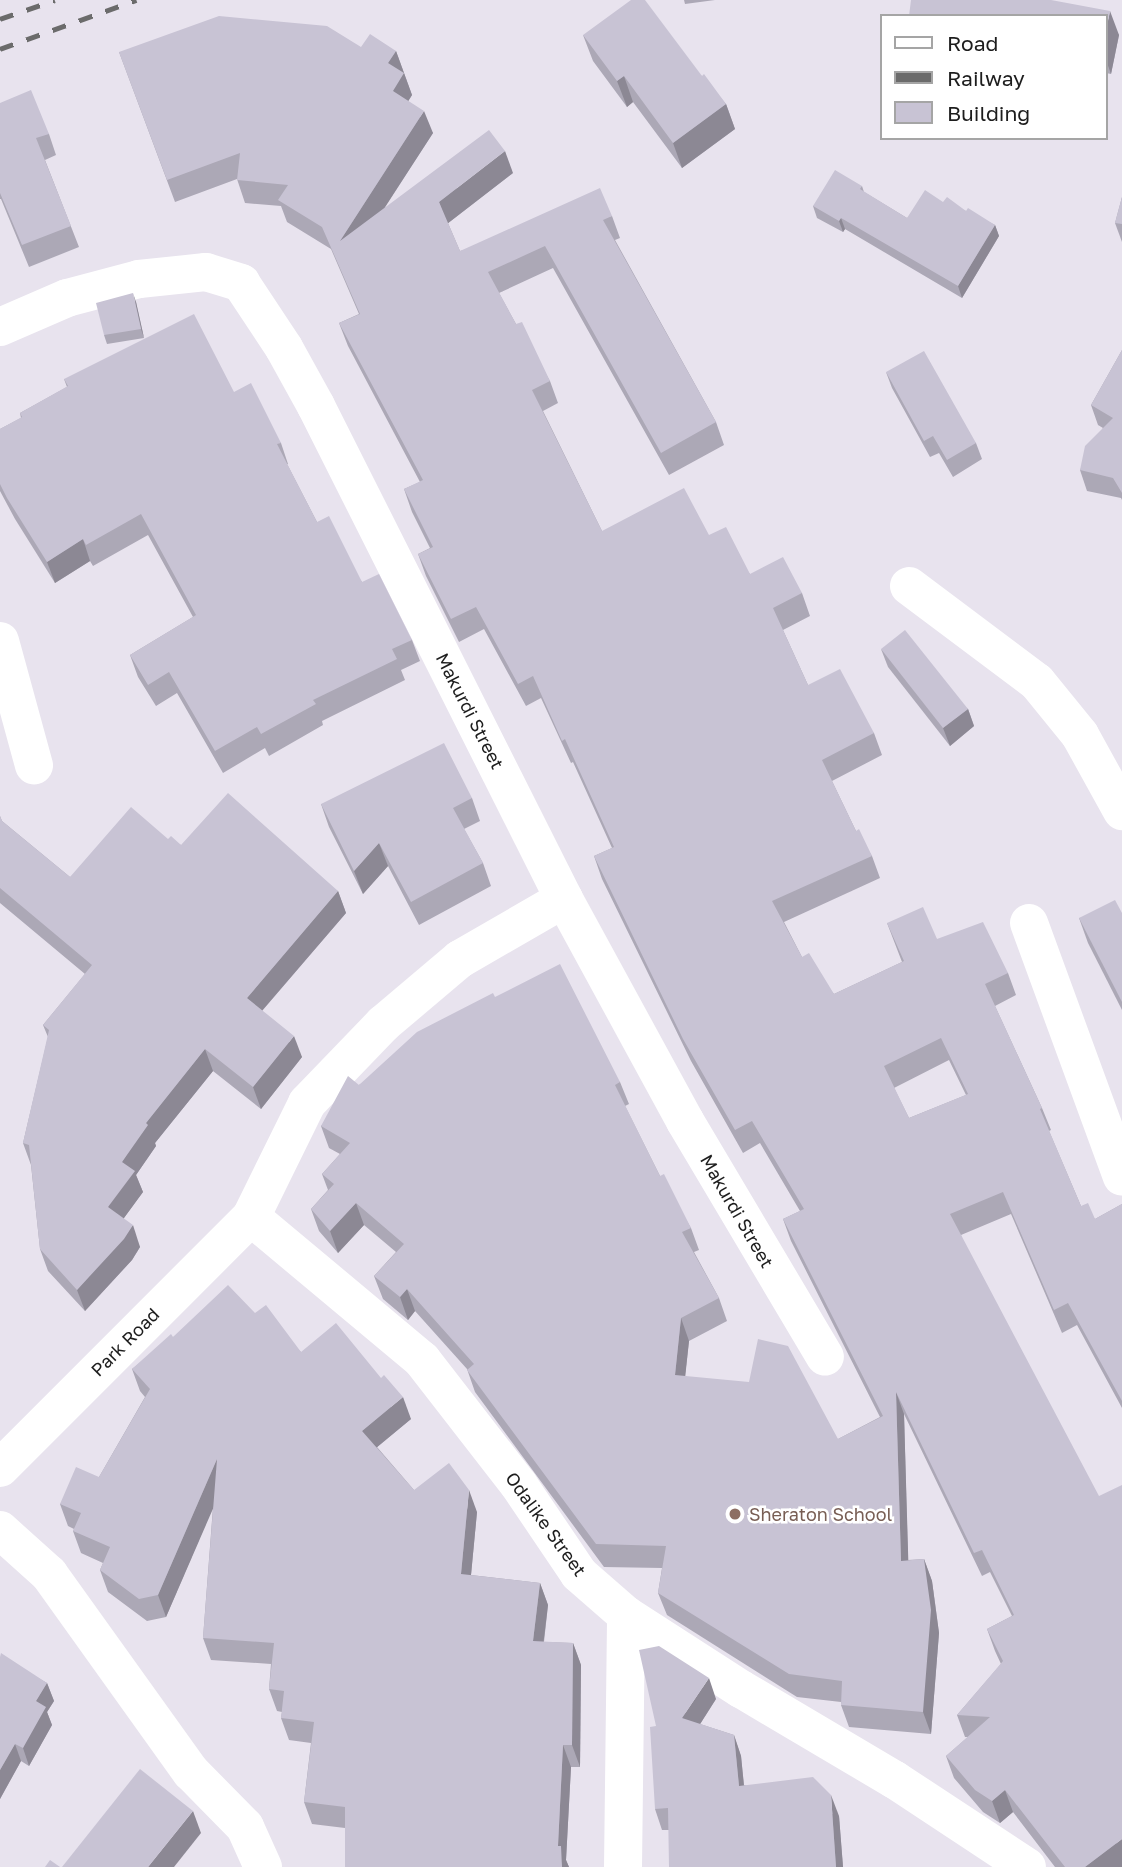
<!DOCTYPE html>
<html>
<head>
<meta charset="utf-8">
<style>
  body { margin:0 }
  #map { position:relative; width:1122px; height:1867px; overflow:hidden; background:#e8e3ee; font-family:"Golos Text",sans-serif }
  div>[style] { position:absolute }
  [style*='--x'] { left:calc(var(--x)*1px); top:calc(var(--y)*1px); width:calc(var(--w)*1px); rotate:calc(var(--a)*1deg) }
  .minor>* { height:38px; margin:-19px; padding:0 19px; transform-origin:19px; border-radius:19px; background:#fff }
  .rail>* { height:5px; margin-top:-2.5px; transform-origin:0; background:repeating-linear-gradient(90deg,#6b6b6b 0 14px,transparent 0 28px) }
  .wall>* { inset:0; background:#aca8b6 }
  .shaded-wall>* { inset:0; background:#8c8894 }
  .building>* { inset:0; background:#c8c3d4 }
  .dots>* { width:19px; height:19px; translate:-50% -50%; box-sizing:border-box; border:4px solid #fff; border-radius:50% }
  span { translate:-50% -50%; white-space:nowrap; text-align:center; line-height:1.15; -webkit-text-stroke:5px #fff; paint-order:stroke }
  .street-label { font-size:18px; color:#1d1d1d }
  .education-label { font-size:18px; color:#785e54 }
  .left { translate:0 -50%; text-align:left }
  .legend { position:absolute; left:880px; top:14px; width:228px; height:126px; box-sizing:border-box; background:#fff; border:2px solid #a5a5a5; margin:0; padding:9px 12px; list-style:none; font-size:21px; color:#1d1d1d }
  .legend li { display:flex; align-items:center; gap:14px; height:35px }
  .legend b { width:35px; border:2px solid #a5a5a5 }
</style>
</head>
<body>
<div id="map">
  <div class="minor">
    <i style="--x:0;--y:327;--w:73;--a:-23.4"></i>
    <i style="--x:67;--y:298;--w:74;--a:-14.8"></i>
    <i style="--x:139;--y:279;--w:67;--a:-6"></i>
    <i style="--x:206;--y:272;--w:37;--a:17"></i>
    <i style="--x:241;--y:283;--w:78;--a:56.5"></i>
    <i style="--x:284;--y:348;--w:66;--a:61.1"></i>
    <i style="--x:316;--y:406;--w:552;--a:63.3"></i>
    <i style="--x:564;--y:899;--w:253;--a:61.4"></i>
    <i style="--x:685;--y:1121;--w:274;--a:59.3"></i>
    <i style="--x:909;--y:586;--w:160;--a:36.9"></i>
    <i style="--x:1037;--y:682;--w:68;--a:50.9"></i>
    <i style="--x:1080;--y:735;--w:87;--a:61.1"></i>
    <i style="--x:0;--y:641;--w:129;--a:74.7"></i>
    <i style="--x:1029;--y:923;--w:270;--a:69.9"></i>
    <i style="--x:251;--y:1217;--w:223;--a:39.9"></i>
    <i style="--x:422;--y:1360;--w:158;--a:52.2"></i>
    <i style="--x:519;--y:1485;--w:107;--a:56"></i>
    <i style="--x:579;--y:1574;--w:62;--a:41.1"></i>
    <i style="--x:626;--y:1615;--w:137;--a:32.8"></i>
    <i style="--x:741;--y:1689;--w:179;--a:30.6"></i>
    <i style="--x:895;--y:1780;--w:158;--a:33.4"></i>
    <i style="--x:0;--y:1468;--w:355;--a:-45"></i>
    <i style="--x:251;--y:1217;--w:127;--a:-63.8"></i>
    <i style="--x:307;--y:1103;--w:110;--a:-46.1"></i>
    <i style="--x:383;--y:1024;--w:101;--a:-40.2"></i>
    <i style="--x:460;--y:959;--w:120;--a:-30"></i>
    <i style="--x:0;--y:1530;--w:66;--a:41.9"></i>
    <i style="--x:49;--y:1574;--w:244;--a:54.4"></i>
    <i style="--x:191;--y:1772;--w:77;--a:45.5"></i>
    <i style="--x:245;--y:1827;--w:44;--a:65.8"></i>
    <i style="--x:623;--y:1867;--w:252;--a:-89.3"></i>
  </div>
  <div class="rail">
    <i style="--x:0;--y:19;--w:58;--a:-19.1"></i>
    <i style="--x:0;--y:49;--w:145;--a:-19.8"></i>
  </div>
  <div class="wall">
    <i style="clip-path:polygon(684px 0,715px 0,685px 4px)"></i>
    <i style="clip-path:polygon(1106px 16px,1119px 35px,1111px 74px,1106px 73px)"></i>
    <i style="clip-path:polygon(583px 35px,702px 76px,726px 104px,735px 129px,682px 168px,633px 102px,627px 107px,593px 61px)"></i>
    <i style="clip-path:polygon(evenodd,361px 47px,396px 51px,412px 95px,408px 101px,433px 133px,384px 208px,513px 173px,448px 223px,460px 251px,612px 216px,620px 238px,615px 240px,716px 422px,724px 445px,669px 475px,553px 268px,499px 293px,516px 324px,550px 381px,558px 403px,543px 411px,602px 531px,709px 535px,750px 574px,802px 593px,810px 616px,783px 630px,808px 685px,874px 733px,882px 755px,832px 781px,856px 831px,872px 856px,880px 878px,784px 922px,802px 957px,834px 994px,902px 962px,887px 923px,937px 939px,1008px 973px,1016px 995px,995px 1006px,1042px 1108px,1051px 1130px,1049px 1131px,1081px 1206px,1095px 1219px,1122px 1204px,1122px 1408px,1077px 1325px,1062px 1333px,1011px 1214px,961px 1235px,1122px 1867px,1055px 1867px,1013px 1812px,1000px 1823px,983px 1812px,954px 1778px,946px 1756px,968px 1737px,965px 1737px,957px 1715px,1001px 1664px,995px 1651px,987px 1629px,1012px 1616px,990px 1572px,982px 1576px,904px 1414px,908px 1560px,924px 1559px,932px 1581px,939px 1633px,931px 1734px,849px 1727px,841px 1705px,841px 1702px,797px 1697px,667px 1615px,658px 1593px,662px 1568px,604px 1567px,475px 1392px,467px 1369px,415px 1311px,408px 1320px,383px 1299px,374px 1276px,396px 1252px,364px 1225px,338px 1253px,319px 1231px,311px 1209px,328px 1190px,322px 1174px,340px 1154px,329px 1148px,321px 1126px,359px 1085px,495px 997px,620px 1082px,629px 1104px,625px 1106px,660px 1176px,691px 1228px,699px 1250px,694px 1252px,719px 1298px,727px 1321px,689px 1341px,685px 1376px,838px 1439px,880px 1417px,791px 1241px,783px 1219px,800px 1211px,760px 1143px,743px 1153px,691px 1061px,602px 879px,594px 856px,612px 848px,573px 762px,571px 763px,541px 698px,526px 706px,484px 629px,459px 642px,426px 576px,418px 554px,430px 548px,412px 512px,404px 489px,420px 482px,348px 346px,339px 323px,359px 314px,331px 249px,287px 222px,281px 206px,245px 203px,237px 179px,175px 202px,119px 52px,361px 47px,949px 1060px,966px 1095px,909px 1118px,894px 1088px,949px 1060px)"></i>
    <i style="clip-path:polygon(0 103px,49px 134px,56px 155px,45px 160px,79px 247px,29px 267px,1px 199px,0 199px)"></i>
    <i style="clip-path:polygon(862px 186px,864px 192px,907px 218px,943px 202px,966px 211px,995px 225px,999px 236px,962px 298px,845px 229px,843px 232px,817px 218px,813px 206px)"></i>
    <i style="clip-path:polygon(1122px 197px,1122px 242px,1115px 223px)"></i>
    <i style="clip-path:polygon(136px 302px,144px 338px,107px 344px,104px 335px)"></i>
    <i style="clip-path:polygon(1122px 350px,1122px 500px,1121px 498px,1087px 491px,1080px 470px,1103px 428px,1098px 425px,1091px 405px)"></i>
    <i style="clip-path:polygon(886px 372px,976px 443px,982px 459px,953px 477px,939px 453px,930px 457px,892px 388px)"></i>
    <i style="clip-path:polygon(64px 379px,234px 392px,281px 443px,288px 464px,287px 464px,317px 522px,362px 582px,412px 640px,420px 661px,401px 670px,405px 680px,322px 721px,323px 725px,269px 756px,265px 748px,223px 773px,177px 693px,156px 706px,138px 677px,130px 655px,193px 617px,148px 535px,93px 566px,90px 561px,55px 583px,15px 519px,0 491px,0 429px,21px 418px,20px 413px,67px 387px)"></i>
    <i style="clip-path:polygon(881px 649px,968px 709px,974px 726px,950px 746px,888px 667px)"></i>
    <i style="clip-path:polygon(472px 798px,480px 821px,464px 829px,483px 863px,491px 886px,419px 925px,388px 866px,363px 894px,329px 827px,321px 804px)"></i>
    <i style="clip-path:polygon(0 816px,2px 821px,70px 877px,168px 839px,181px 845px,338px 891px,346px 913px,262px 1011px,302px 1057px,261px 1109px,213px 1071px,155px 1143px,156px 1146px,136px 1175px,143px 1192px,123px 1219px,140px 1247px,132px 1260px,85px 1311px,48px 1271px,40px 1249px,31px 1165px,23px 1143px,48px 1037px,43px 1025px,85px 974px,0 903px)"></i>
    <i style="clip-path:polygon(1122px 913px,1122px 1010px,1088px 943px,1079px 918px)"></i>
    <i style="clip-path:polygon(255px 1313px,301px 1352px,411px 1419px,377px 1447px,414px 1490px,477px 1512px,471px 1575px,540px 1583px,548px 1605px,544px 1642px,573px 1643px,581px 1665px,580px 1767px,571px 1767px,566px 1860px,569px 1867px,345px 1867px,345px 1828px,312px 1824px,304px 1802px,311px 1743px,289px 1740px,281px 1718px,282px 1712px,277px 1711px,269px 1689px,271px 1664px,211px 1660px,203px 1638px,213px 1507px,166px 1617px,147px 1621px,108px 1592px,100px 1570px,103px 1563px,81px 1553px,73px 1531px,74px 1529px,68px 1526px,60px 1504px,99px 1477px,145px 1397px,140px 1391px,132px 1369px,173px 1337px)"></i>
    <i style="clip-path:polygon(0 1657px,47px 1683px,54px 1701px,47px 1712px,52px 1725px,29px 1766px,21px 1761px,0 1799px)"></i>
    <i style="clip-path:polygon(716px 1699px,700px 1724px,734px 1735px,741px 1756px,744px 1785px,839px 1816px,843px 1867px,669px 1867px,669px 1830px,662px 1830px,655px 1809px,656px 1726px)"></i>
  </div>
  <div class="shaded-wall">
    <i style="clip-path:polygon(1110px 11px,1119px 35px,1111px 74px,1106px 60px,1106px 31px)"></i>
    <i style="clip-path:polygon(396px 51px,412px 95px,401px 113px,393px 91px,388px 63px)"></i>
    <i style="clip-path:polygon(624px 76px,633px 102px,627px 107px,617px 81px)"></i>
    <i style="clip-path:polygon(726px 104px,735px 129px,682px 168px,673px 143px)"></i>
    <i style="clip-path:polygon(424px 111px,433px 133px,349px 263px,340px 241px)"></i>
    <i style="clip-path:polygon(505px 151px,513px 173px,447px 224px,439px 202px)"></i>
    <i style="clip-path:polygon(841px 218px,845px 229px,843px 232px,839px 221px)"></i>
    <i style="clip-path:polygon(995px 225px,999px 236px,962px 298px,958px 286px)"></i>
    <i style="clip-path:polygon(133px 293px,136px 302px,144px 338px,141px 329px)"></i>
    <i style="clip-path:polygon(83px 539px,90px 561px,55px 583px,47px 562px)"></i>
    <i style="clip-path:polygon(968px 709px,974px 726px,950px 746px,943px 728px)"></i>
    <i style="clip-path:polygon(379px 843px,388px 866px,363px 894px,354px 871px)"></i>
    <i style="clip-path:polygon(338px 891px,346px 913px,254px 1020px,247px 998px)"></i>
    <i style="clip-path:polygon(294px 1036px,302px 1057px,261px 1109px,253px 1087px)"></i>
    <i style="clip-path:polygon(205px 1049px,213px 1071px,155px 1143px,156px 1146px,136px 1175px,143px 1192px,116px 1229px,108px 1207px,122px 1162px,146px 1123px)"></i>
    <i style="clip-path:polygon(356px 1203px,364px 1225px,338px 1253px,330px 1231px)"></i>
    <i style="clip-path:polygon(133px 1225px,140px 1247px,132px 1260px,85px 1311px,77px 1290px)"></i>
    <i style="clip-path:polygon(407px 1289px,415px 1311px,408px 1320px,400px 1297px)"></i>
    <i style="clip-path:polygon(681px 1318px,689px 1341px,683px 1397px,675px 1375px)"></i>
    <i style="clip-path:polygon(896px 1392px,904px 1414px,909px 1584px,901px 1561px)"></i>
    <i style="clip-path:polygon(403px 1397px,411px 1419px,370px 1453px,362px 1431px)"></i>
    <i style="clip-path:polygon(217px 1459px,225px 1481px,166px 1617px,158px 1595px)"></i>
    <i style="clip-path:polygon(469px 1490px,477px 1512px,469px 1596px,461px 1574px)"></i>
    <i style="clip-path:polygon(924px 1559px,932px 1581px,939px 1633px,931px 1734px,923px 1712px)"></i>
    <i style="clip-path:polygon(540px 1583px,548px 1605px,541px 1663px,533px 1641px)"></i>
    <i style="clip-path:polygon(573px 1643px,581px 1665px,580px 1767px,572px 1745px)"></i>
    <i style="clip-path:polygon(709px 1678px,716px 1699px,690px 1740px,682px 1718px)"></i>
    <i style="clip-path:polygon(47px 1683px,54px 1701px,47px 1712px,52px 1725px,29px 1766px,23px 1748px,36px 1701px)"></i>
    <i style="clip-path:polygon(734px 1735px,741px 1756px,746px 1807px,739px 1786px)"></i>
    <i style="clip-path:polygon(15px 1744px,21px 1761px,0 1799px,0 1770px)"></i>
    <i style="clip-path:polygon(563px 1745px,571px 1767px,566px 1860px,569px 1867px,562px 1867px,558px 1846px)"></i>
    <i style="clip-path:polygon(1005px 1790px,1013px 1812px,1000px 1823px,992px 1801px)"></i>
    <i style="clip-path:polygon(831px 1795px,839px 1816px,843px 1867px,836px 1867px)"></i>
    <i style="clip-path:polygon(193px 1811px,201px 1833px,174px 1867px,148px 1867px)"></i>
    <i style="clip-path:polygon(1122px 1839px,1122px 1867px,1085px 1867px)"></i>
  </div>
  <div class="building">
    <i style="clip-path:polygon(631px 0,645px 0,702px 76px,704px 74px,726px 104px,673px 143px,624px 76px,617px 81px,583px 35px)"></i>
    <i style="clip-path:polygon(911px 0,1051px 0,1110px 11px,1106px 31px,1106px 16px,909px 16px)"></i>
    <i style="clip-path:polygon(evenodd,219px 16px,327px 26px,361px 47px,370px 34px,396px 51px,388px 63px,404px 73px,393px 91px,424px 111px,340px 241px,489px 130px,505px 151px,439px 202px,460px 251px,600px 188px,612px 216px,603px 220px,716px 422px,661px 453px,545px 246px,488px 272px,516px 324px,522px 322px,550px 381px,532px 390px,602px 531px,684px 488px,709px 535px,726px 527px,750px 574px,783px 557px,802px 593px,773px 608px,808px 685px,840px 669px,874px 733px,822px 760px,856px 831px,859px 829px,872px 856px,772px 901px,802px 957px,809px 953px,834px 994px,904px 961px,887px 923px,923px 907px,937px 939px,983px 922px,1008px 973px,985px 984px,1042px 1108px,1040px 1109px,1081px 1206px,1088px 1203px,1095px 1219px,1122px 1204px,1122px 1401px,1068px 1303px,1054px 1310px,1003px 1192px,950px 1214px,1099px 1496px,1122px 1485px,1122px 1839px,1085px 1867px,1065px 1867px,1005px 1790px,992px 1801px,975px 1790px,946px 1756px,990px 1717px,957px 1715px,1003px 1661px,987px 1629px,1014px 1615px,982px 1550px,974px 1553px,896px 1392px,901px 1561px,924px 1559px,931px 1610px,923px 1712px,841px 1705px,842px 1681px,789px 1674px,658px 1593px,666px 1546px,596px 1544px,467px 1370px,474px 1364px,407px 1289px,400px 1297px,374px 1276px,404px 1244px,356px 1203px,330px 1231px,311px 1209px,334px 1184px,322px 1174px,350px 1143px,321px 1126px,348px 1076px,359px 1085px,417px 1032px,493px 993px,495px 997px,560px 964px,620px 1082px,615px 1085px,660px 1176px,664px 1174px,691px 1228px,682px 1232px,719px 1298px,681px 1318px,675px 1375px,749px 1382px,758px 1339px,788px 1346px,838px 1439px,883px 1416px,783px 1219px,804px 1209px,752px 1121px,735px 1130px,683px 1039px,594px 856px,614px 847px,565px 739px,562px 741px,533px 676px,518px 684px,476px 607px,451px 619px,418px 554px,433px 547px,404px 489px,423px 480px,339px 323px,360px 314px,322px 227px,278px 200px,288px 185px,237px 180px,240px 153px,167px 180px,119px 52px,219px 16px,941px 1038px,968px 1094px,909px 1118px,884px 1066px,941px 1038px)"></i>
    <i style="clip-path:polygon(31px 90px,49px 134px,36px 138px,71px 226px,22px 245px,0 193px,0 103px)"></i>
    <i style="clip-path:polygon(835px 170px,862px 186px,860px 189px,907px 218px,925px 190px,943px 202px,947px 197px,966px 211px,968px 208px,995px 225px,958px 286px,841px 218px,839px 221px,813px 206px)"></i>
    <i style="clip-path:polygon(1122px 197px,1122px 224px,1115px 223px)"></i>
    <i style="clip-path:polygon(133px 293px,141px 329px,104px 335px,96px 303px)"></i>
    <i style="clip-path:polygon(194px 314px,234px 392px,251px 383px,281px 443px,277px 444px,317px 522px,329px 516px,362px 582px,379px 574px,412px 640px,392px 649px,397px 659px,313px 700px,316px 704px,261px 734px,257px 727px,215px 751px,169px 672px,148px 685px,130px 655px,196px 615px,141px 514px,86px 545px,83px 539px,47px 562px,7px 498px,0 484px,0 429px,22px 417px,20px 413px,68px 386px,64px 379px)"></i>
    <i style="clip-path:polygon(1122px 350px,1122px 493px,1113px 478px,1080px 470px,1085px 446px,1113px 418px,1091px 405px)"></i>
    <i style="clip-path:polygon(924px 351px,976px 443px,947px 460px,933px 436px,924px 441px,886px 372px)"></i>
    <i style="clip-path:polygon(905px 630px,968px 709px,943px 728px,881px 649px)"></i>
    <i style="clip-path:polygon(444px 743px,472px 798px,453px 808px,483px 863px,411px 902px,379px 843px,354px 871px,321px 804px)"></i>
    <i style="clip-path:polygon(228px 793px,338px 891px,247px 998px,294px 1036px,253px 1087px,205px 1049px,146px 1123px,148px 1125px,122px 1162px,135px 1171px,108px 1207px,133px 1225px,124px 1239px,77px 1290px,40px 1249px,29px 1145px,23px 1143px,49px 1030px,43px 1025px,92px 965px,0 888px,0 816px,2px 821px,70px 877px,131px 807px,168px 839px,171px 836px,181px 845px)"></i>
    <i style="clip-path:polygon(1115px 900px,1122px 913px,1122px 1002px,1079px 918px)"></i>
    <i style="clip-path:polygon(228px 1285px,255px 1313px,266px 1305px,301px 1352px,336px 1323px,381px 1378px,384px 1375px,403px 1397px,362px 1431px,414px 1490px,449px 1463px,469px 1490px,461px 1574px,540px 1583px,533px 1641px,573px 1643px,572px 1745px,563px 1745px,558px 1846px,561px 1846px,562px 1867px,345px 1867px,345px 1807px,304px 1802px,314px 1722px,281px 1718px,284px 1691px,269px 1689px,274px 1643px,203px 1638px,217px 1459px,158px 1595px,139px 1599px,100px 1570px,110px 1547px,73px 1531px,81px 1513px,60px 1504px,76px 1467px,99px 1477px,150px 1389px,132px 1369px,171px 1334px,173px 1337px)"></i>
    <i style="clip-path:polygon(659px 1646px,709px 1678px,682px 1718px,734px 1735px,739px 1786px,813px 1777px,831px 1795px,836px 1867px,669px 1867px,668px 1808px,655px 1809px,650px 1727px,656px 1726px,639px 1650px)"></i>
    <i style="clip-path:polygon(1px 1653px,47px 1683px,36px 1701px,46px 1707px,23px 1748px,15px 1744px,0 1770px,0 1657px)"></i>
    <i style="clip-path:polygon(140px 1769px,193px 1811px,148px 1867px,62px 1867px)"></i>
    <i style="clip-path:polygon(50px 1860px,60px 1867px,45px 1867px)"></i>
  </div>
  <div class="dots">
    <i style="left:735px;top:1514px;background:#8d6e63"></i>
  </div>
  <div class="street-label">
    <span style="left:470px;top:711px;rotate:63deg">Makurdi Street</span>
    <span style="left:737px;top:1211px;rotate:60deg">Makurdi Street</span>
    <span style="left:125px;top:1342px;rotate:-45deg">Park Road</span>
    <span style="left:546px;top:1524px;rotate:54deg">Odalike Street</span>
  </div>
  <div class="education-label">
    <span class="left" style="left:749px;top:1514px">Sheraton School</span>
  </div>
  <ul class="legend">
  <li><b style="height:9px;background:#fff"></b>Road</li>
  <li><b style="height:9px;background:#6b6b6b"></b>Railway</li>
  <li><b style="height:19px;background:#c8c3d4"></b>Building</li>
  </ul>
</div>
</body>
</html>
